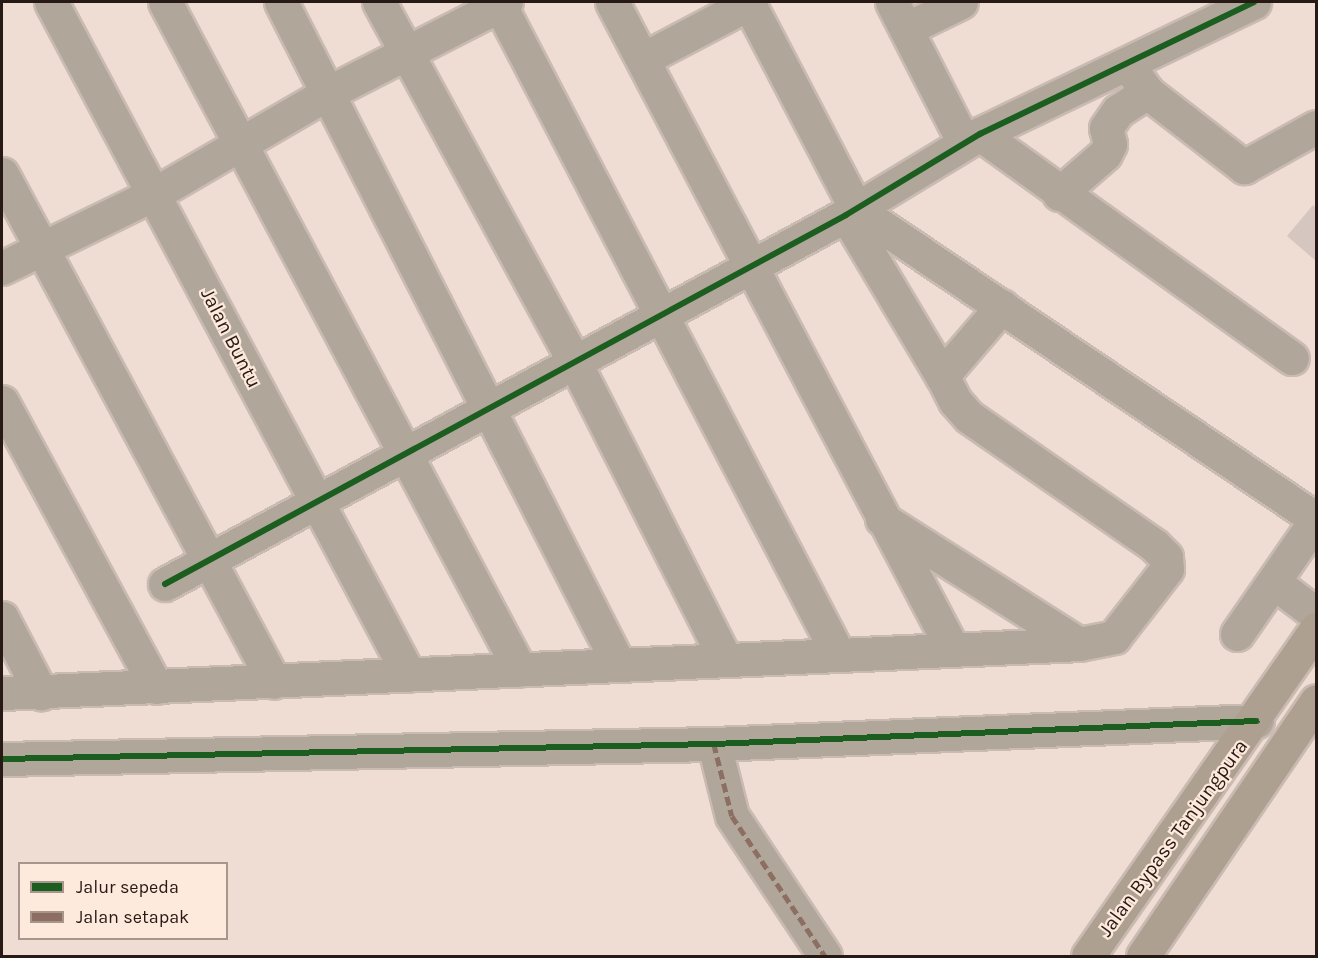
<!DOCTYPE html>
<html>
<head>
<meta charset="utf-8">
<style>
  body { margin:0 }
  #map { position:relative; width:1318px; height:958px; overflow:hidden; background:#efdcd2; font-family:Karla,sans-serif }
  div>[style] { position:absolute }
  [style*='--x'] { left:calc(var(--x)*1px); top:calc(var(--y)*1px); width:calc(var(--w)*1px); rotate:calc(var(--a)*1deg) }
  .building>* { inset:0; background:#d6c6c0 }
  .roads { filter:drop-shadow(2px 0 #c9bab2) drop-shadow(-2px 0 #c9bab2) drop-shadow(0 2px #c9bab2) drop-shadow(0 -2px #c9bab2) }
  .minor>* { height:33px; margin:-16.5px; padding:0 16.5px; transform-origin:16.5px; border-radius:16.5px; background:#b0a69a }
  .highway>* { height:33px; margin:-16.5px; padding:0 16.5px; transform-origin:16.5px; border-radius:16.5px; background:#aea091 }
  .quiet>* { height:4.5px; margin-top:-2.25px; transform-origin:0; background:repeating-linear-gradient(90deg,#8d6e63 0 9px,transparent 0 13.5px) }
  .cycleway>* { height:6px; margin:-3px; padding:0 3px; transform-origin:3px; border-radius:3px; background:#1b5e20 }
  span { translate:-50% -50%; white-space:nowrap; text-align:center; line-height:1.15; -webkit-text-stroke:4.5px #fee9dd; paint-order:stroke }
  .street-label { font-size:20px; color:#271a14 }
  .frame { position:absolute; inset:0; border:3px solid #271a14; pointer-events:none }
  .legend { position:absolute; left:18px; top:862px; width:210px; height:78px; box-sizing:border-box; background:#fee9dd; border:2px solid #a8968d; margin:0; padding:8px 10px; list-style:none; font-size:18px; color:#271a14 }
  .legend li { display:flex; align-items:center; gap:12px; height:30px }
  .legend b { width:30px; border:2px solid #a8968d }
</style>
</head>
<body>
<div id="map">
  <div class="building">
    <i style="clip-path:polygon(1313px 205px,1316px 208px,1316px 261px,1287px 236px)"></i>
  </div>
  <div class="roads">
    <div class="minor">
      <i style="--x:51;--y:2;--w:762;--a:61.99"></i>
      <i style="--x:165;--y:2;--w:756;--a:62.01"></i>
      <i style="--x:281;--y:2;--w:744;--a:62.99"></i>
      <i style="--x:379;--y:2;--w:409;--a:61.5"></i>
      <i style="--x:574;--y:361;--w:334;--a:63.1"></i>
      <i style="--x:498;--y:2;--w:735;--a:62.46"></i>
      <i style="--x:612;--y:2;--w:730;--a:62.24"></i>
      <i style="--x:748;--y:2;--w:233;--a:62.4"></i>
      <i style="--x:856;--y:209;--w:555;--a:33.98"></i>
      <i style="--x:892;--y:2;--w:158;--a:62.9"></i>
      <i style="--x:906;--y:29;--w:61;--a:-26.1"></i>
      <i style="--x:643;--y:59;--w:122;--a:-27.8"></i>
      <i style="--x:1127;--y:64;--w:34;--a:54"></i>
      <i style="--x:1147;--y:92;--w:123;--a:37.7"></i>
      <i style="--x:1244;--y:167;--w:82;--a:-29.1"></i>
      <i style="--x:980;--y:134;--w:384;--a:35.7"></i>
      <i style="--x:2;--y:174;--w:576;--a:61.83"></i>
      <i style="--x:1059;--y:194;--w:61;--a:-41"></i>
      <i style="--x:1105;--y:154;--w:11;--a:-63"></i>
      <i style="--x:1110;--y:144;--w:16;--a:-104"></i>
      <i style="--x:1106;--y:128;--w:21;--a:-55"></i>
      <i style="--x:1118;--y:111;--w:35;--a:-33"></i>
      <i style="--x:846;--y:215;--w:187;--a:59.2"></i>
      <i style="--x:2;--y:268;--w:171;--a:-26"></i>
      <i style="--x:156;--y:193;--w:197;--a:-30.2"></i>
      <i style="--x:326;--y:94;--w:202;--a:-27.1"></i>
      <i style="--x:2;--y:402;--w:324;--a:61.6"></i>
      <i style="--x:882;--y:519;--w:233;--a:32.4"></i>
      <i style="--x:1079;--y:644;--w:36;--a:-11"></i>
      <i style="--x:1114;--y:637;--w:86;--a:-52.1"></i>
      <i style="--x:1167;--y:569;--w:12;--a:-95"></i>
      <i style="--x:1166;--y:557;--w:17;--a:-135"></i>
      <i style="--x:1154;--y:545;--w:225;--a:-145.3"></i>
      <i style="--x:969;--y:417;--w:21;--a:-131"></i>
      <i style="--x:955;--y:401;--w:28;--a:-117"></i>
      <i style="--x:942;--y:376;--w:92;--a:-49.4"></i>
      <i style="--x:1275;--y:583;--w:51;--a:37.1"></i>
      <i style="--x:165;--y:584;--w:775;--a:-28.45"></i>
      <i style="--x:846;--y:215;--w:157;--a:-31.2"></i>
      <i style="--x:980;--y:134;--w:304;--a:-25.7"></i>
      <i style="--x:2;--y:618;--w:85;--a:62.5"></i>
      <i style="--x:1237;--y:634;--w:139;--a:-55.3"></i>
      <i style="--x:2;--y:693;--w:1078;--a:-2.6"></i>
      <i style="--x:714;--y:744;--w:74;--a:76"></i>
      <i style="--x:732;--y:816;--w:168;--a:56.4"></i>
      <i style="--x:2;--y:759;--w:712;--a:-1.21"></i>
      <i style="--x:714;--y:744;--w:543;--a:-2.43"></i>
    </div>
    <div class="highway">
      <i style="--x:1088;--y:956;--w:399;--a:-55.1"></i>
      <i style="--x:1143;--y:956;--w:308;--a:-55.8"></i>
    </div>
  </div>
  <div class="quiet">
    <i style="--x:714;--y:744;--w:74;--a:76"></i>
    <i style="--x:732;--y:816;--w:168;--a:56.4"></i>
  </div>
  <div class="cycleway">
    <i style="--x:165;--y:584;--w:775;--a:-28.45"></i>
    <i style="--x:846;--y:215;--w:157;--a:-31.2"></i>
    <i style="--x:980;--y:134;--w:304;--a:-25.7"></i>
    <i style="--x:2;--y:759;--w:712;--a:-1.21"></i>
    <i style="--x:714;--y:744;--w:543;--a:-2.43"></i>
  </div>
  <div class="street-label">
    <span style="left:231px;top:338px;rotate:63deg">Jalan Buntu</span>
    <span style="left:1173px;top:838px;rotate:-54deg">Jalan Bypass Tanjungpura</span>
  </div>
  <div class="frame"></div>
  <ul class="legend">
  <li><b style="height:8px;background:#1b5e20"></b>Jalur sepeda</li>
  <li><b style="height:8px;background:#8d6e63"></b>Jalan setapak</li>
  </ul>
</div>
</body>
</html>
